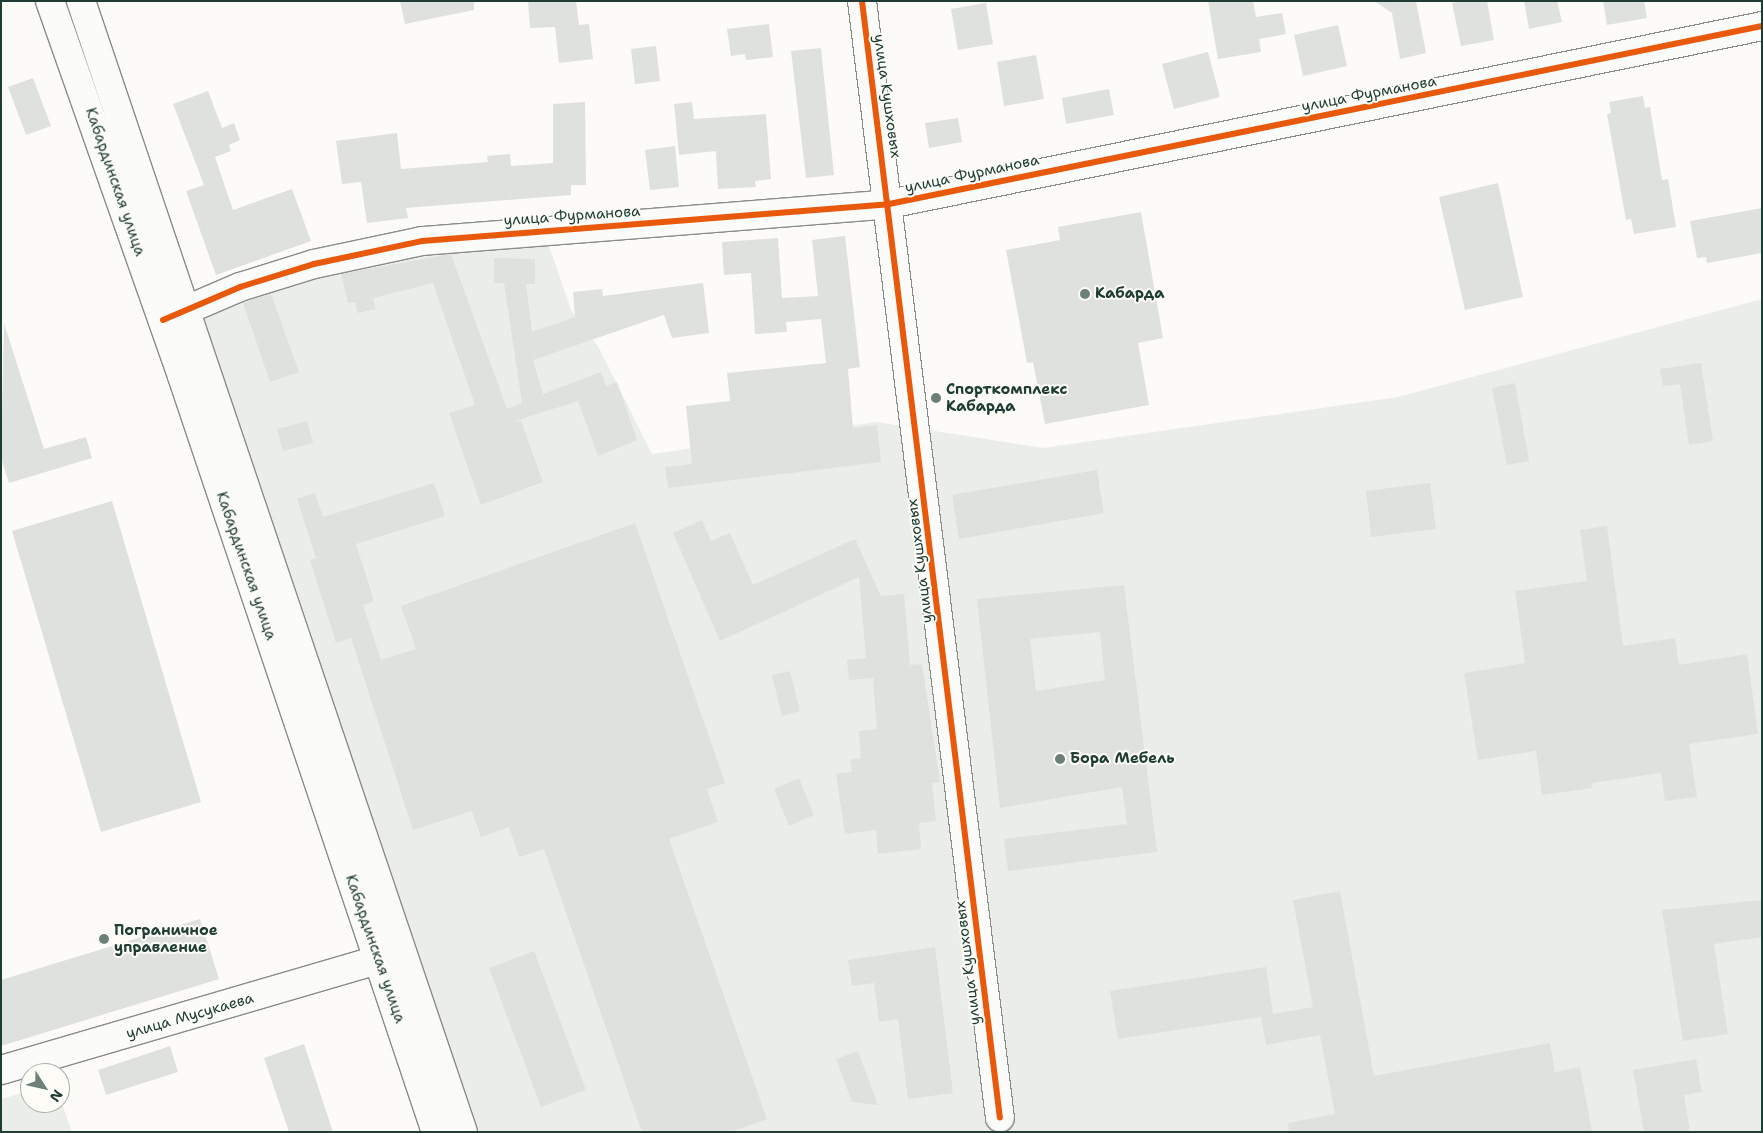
<!DOCTYPE html>
<html>
<head>
<meta charset="utf-8">
<style>
  body { margin:0 }
  #map { position:relative; width:1763px; height:1133px; overflow:hidden; background:#fcfbf8; font-family:"Shantell Sans",sans-serif }
  div>[style] { position:absolute }
  [style*='--x'] { left:calc(var(--x)*1px); top:calc(var(--y)*1px); width:calc(var(--w)*1px); rotate:calc(var(--a)*1deg) }
  .built>* { inset:0; background:#ebede8 }
  .building>* { inset:0; background:#dfe1de }
  .roads { filter:drop-shadow(1px 0 #888d8a) drop-shadow(-1px 0 #888d8a) drop-shadow(0 1px #888d8a) drop-shadow(0 -1px #888d8a) }
  .minor>* { height:28px; margin:-14px; padding:0 14px; transform-origin:14px; border-radius:14px; background:#fbfbf9 }
  .tertiary>* { height:28px; margin:-14px; padding:0 14px; transform-origin:14px; border-radius:14px; background:#fbfbf9 }
  .secondary>* { height:28px; margin:-14px; padding:0 14px; transform-origin:14px; border-radius:14px; background:#fbfbf9 }
  .cycleway>* { height:6px; margin:-3px; padding:0 3px; transform-origin:3px; border-radius:3px; background:#e8590c }
  .dots>* { width:14px; height:14px; translate:-50% -50%; box-sizing:border-box; border:2px solid #fdfcf7; border-radius:50% }
  span { translate:-50% -50%; white-space:nowrap; text-align:center; line-height:1.15; -webkit-text-stroke:4px #fdfcf7; paint-order:stroke }
  .street-label { font-size:15px; color:#1f3d34 }
  .poi-label { font-size:15px; color:#1f3d34; font-weight:700 }
  .left { translate:0 -50%; text-align:left }
  .frame { position:absolute; inset:0; border:2px solid #1f3d34; pointer-events:none }
  .north { position:absolute; left:20px; top:1063px; width:50px; height:50px; box-sizing:border-box; background:#fdfcf7; border:1px solid #a4b0a9; border-radius:50%; rotate:125deg; font-size:14px; font-weight:700; line-height:20px; text-align:center; color:#1f3d34 }
  .north::after { content:''; display:block; margin:auto; width:18px; height:22px; background:#6c8079; clip-path:polygon(50% 0,100% 100%,50% 72%,0 100%) }
</style>
</head>
<body>
<div id="map">
  <div class="built">
    <i style="clip-path:polygon(544px 231px,571px 310px,599px 348px,652px 454px,877px 422px,1043px 448px,1398px 397px,1762px 299px,1762px 1132px,463px 1132px,186px 311px,240px 287px)"></i>
    <i style="clip-path:polygon(30px 1091px,30px 1103px,60px 1103px,60px 1098px,72px 1132px,1px 1132px,1px 1099px)"></i>
  </div>
  <div class="building">
    <i style="clip-path:polygon(400px 1px,474px 1px,474px 10px,405px 24px)"></i>
    <i style="clip-path:polygon(528px 1px,576px 1px,579px 25px,589px 24px,593px 59px,559px 63px,555px 27px,530px 28px)"></i>
    <i style="clip-path:polygon(1208px 1px,1253px 1px,1256px 17px,1282px 13px,1286px 34px,1259px 39px,1261px 52px,1218px 59px)"></i>
    <i style="clip-path:polygon(1374px 1px,1416px 1px,1426px 53px,1400px 59px,1392px 13px)"></i>
    <i style="clip-path:polygon(1462px 1px,1487px 1px,1494px 40px,1461px 46px,1452px 3px)"></i>
    <i style="clip-path:polygon(1524px 1px,1557px 1px,1562px 22px,1529px 29px)"></i>
    <i style="clip-path:polygon(1603px 1px,1644px 1px,1647px 18px,1607px 25px)"></i>
    <i style="clip-path:polygon(986px 3px,993px 44px,958px 50px,951px 9px)"></i>
    <i style="clip-path:polygon(769px 24px,773px 57px,746px 60px,745px 54px,731px 56px,727px 29px)"></i>
    <i style="clip-path:polygon(1338px 25px,1347px 66px,1303px 76px,1294px 35px)"></i>
    <i style="clip-path:polygon(656px 46px,660px 81px,635px 84px,631px 49px)"></i>
    <i style="clip-path:polygon(821px 48px,834px 175px,806px 178px,791px 51px)"></i>
    <i style="clip-path:polygon(1208px 52px,1220px 97px,1174px 109px,1162px 64px)"></i>
    <i style="clip-path:polygon(1036px 55px,1044px 99px,1004px 106px,997px 62px)"></i>
    <i style="clip-path:polygon(33px 78px,51px 126px,26px 135px,8px 87px)"></i>
    <i style="clip-path:polygon(1109px 89px,1114px 115px,1066px 124px,1062px 98px)"></i>
    <i style="clip-path:polygon(208px 91px,222px 128px,234px 123px,240px 140px,229px 145px,231px 151px,215px 157px,233px 210px,292px 189px,311px 241px,216px 275px,186px 191px,204px 185px,173px 104px)"></i>
    <i style="clip-path:polygon(1643px 96px,1645px 108px,1650px 107px,1662px 180px,1668px 179px,1676px 227px,1634px 234px,1631px 219px,1626px 220px,1607px 114px,1611px 113px,1609px 102px)"></i>
    <i style="clip-path:polygon(585px 102px,586px 185px,571px 185px,571px 195px,406px 208px,408px 218px,367px 223px,361px 182px,342px 184px,336px 141px,397px 133px,401px 169px,488px 162px,487px 156px,510px 154px,511px 166px,553px 163px,553px 104px)"></i>
    <i style="clip-path:polygon(692px 102px,694px 119px,766px 114px,771px 179px,755px 181px,756px 187px,718px 189px,716px 151px,679px 155px,674px 104px)"></i>
    <i style="clip-path:polygon(958px 118px,962px 142px,929px 148px,925px 123px)"></i>
    <i style="clip-path:polygon(675px 146px,679px 187px,650px 190px,645px 150px)"></i>
    <i style="clip-path:polygon(1498px 183px,1523px 297px,1465px 310px,1439px 197px)"></i>
    <i style="clip-path:polygon(1762px 208px,1762px 253px,1707px 263px,1706px 257px,1697px 258px,1690px 221px)"></i>
    <i style="clip-path:polygon(1141px 212px,1163px 338px,1138px 343px,1149px 405px,1045px 424px,1033px 362px,1027px 363px,1006px 250px,1060px 240px,1058px 227px)"></i>
    <i style="clip-path:polygon(845px 236px,860px 367px,848px 369px,853px 428px,877px 425px,881px 462px,668px 488px,665px 467px,692px 464px,686px 406px,730px 401px,727px 373px,826px 363px,821px 319px,786px 322px,787px 332px,755px 334px,751px 273px,724px 275px,722px 242px,778px 238px,782px 298px,818px 296px,812px 240px)"></i>
    <i style="clip-path:polygon(451px 254px,507px 409px,522px 403px,504px 283px,494px 283px,494px 258px,535px 259px,535px 284px,526px 284px,532px 332px,575px 317px,573px 292px,602px 289px,603px 296px,703px 283px,709px 333px,672px 338px,664px 315px,533px 360px,543px 394px,601px 372px,606px 386px,617px 382px,637px 440px,598px 456px,578px 401px,512px 422px,521px 421px,543px 482px,481px 505px,449px 413px,475px 405px,433px 283px,373px 298px,376px 309px,358px 313px,355px 302px,348px 303px,341px 274px)"></i>
    <i style="clip-path:polygon(271px 294px,299px 372px,270px 382px,243px 303px)"></i>
    <i style="clip-path:polygon(4px 323px,44px 449px,86px 437px,92px 458px,9px 483px,1px 458px)"></i>
    <i style="clip-path:polygon(1701px 363px,1713px 441px,1689px 445px,1680px 384px,1663px 386px,1660px 369px)"></i>
    <i style="clip-path:polygon(1515px 383px,1529px 461px,1507px 465px,1492px 388px)"></i>
    <i style="clip-path:polygon(307px 421px,313px 443px,283px 451px,277px 429px)"></i>
    <i style="clip-path:polygon(1097px 470px,1104px 513px,959px 539px,952px 495px)"></i>
    <i style="clip-path:polygon(434px 483px,445px 516px,356px 544px,374px 601px,363px 605px,381px 660px,416px 649px,401px 606px,635px 523px,725px 783px,707px 789px,718px 822px,669px 839px,767px 1119px,731px 1132px,642px 1132px,544px 849px,519px 857px,509px 827px,481px 837px,472px 811px,413px 830px,351px 638px,336px 643px,310px 560px,316px 558px,297px 499px,315px 493px,323px 517px)"></i>
    <i style="clip-path:polygon(1430px 483px,1436px 529px,1371px 537px,1366px 491px)"></i>
    <i style="clip-path:polygon(112px 501px,201px 802px,101px 832px,12px 531px)"></i>
    <i style="clip-path:polygon(702px 520px,711px 541px,730px 533px,753px 585px,855px 539px,881px 596px,904px 594px,910px 665px,922px 664px,940px 782px,932px 783px,936px 821px,919px 823px,921px 849px,878px 854px,876px 830px,845px 834px,836px 774px,852px 772px,850px 760px,861px 758px,859px 731px,877px 729px,873px 678px,849px 680px,847px 660px,866px 658px,859px 577px,720px 641px,673px 533px)"></i>
    <i style="clip-path:polygon(1607px 526px,1623px 646px,1675px 638px,1679px 665px,1747px 654px,1758px 734px,1689px 744px,1697px 797px,1665px 801px,1661px 773px,1592px 783px,1592px 788px,1542px 795px,1536px 751px,1478px 760px,1464px 673px,1525px 663px,1515px 591px,1587px 581px,1580px 530px)"></i>
    <i style="clip-path:polygon(evenodd,1124px 585px,1157px 852px,1008px 871px,1004px 839px,1127px 824px,1122px 787px,1000px 808px,977px 599px,1124px 585px,1100px 632px,1105px 680px,1036px 691px,1030px 639px,1100px 632px)"></i>
    <i style="clip-path:polygon(790px 671px,800px 711px,782px 716px,772px 675px)"></i>
    <i style="clip-path:polygon(799px 778px,814px 815px,789px 826px,774px 789px)"></i>
    <i style="clip-path:polygon(1340px 891px,1374px 1076px,1550px 1043px,1555px 1072px,1580px 1067px,1592px 1132px,1289px 1132px,1288px 1123px,1335px 1114px,1320px 1035px,1266px 1045px,1261px 1017px,1118px 1039px,1110px 991px,1266px 967px,1273px 1014px,1313px 1007px,1293px 900px)"></i>
    <i style="clip-path:polygon(1762px 900px,1762px 937px,1714px 944px,1728px 1034px,1683px 1041px,1662px 910px)"></i>
    <i style="clip-path:polygon(200px 919px,219px 979px,1px 1046px,1px 980px)"></i>
    <i style="clip-path:polygon(935px 947px,953px 1093px,908px 1099px,898px 1019px,879px 1022px,874px 983px,852px 986px,848px 960px)"></i>
    <i style="clip-path:polygon(534px 951px,586px 1090px,541px 1107px,489px 968px)"></i>
    <i style="clip-path:polygon(304px 1044px,333px 1132px,289px 1132px,264px 1058px)"></i>
    <i style="clip-path:polygon(170px 1046px,178px 1072px,106px 1095px,98px 1070px)"></i>
    <i style="clip-path:polygon(858px 1051px,878px 1105px,852px 1102px,836px 1059px)"></i>
    <i style="clip-path:polygon(1696px 1059px,1702px 1092px,1684px 1095px,1690px 1132px,1644px 1132px,1633px 1070px)"></i>
  </div>
  <div class="roads">
    <div class="minor">
      <i style="--x:862;--y:1;--w:1125;--a:82.96"></i>
      <i style="--x:1;--y:1070;--w:416;--a:-16.3"></i>
    </div>
    <div class="tertiary">
      <i style="--x:163;--y:320;--w:84;--a:-23.2"></i>
      <i style="--x:240;--y:287;--w:77;--a:-17.3"></i>
      <i style="--x:314;--y:264;--w:110;--a:-12"></i>
      <i style="--x:422;--y:241;--w:468;--a:-4.5"></i>
      <i style="--x:889;--y:204;--w:891;--a:-11.52"></i>
    </div>
    <div class="secondary">
      <i style="--x:50;--y:1;--w:398;--a:70.6"></i>
      <i style="--x:182;--y:376;--w:798;--a:71.43"></i>
      <i style="--x:81;--y:1;--w:1194;--a:71.34"></i>
    </div>
  </div>
  <div class="cycleway">
    <i style="--x:862;--y:1;--w:1125;--a:82.96"></i>
    <i style="--x:163;--y:320;--w:84;--a:-23.2"></i>
    <i style="--x:240;--y:287;--w:77;--a:-17.3"></i>
    <i style="--x:314;--y:264;--w:110;--a:-12"></i>
    <i style="--x:422;--y:241;--w:468;--a:-4.5"></i>
    <i style="--x:889;--y:204;--w:891;--a:-11.52"></i>
  </div>
  <div class="dots">
    <i style="left:1085px;top:294px;background:#6c8079"></i>
    <i style="left:936px;top:398px;background:#6c8079"></i>
    <i style="left:1060px;top:759px;background:#6c8079"></i>
    <i style="left:104px;top:939px;background:#6c8079"></i>
  </div>
  <div class="street-label">
    <span style="left:1369px;top:94px;rotate:-11deg">улица Фурманова</span>
    <span style="left:887px;top:96px;rotate:82deg">улица Кушховых</span>
    <span style="left:972px;top:174px;rotate:-12deg">улица Фурманова</span>
    <span style="left:115px;top:182px;rotate:71deg">Кабардинская улица</span>
    <span style="left:572px;top:216px;rotate:-4deg">улица Фурманова</span>
    <span style="left:920px;top:561px;rotate:-97deg">улица Кушховых</span>
    <span style="left:246px;top:566px;rotate:71deg">Кабардинская улица</span>
    <span style="left:375px;top:949px;rotate:71deg">Кабардинская улица</span>
    <span style="left:968px;top:963px;rotate:-97deg">улица Кушховых</span>
    <span style="left:190px;top:1016px;rotate:-16deg">улица Мусукаева</span>
  </div>
  <div class="poi-label">
    <span class="left" style="left:1095px;top:294px">Кабарда</span>
    <span class="left" style="left:946px;top:398px">Спорткомплекс<br>Кабарда</span>
    <span class="left" style="left:1070px;top:759px">Бора Мебель</span>
    <span class="left" style="left:114px;top:939px">Пограничное<br>управление</span>
  </div>
  <div class="frame"></div>
  <div class="north">N</div>
</div>
</body>
</html>
